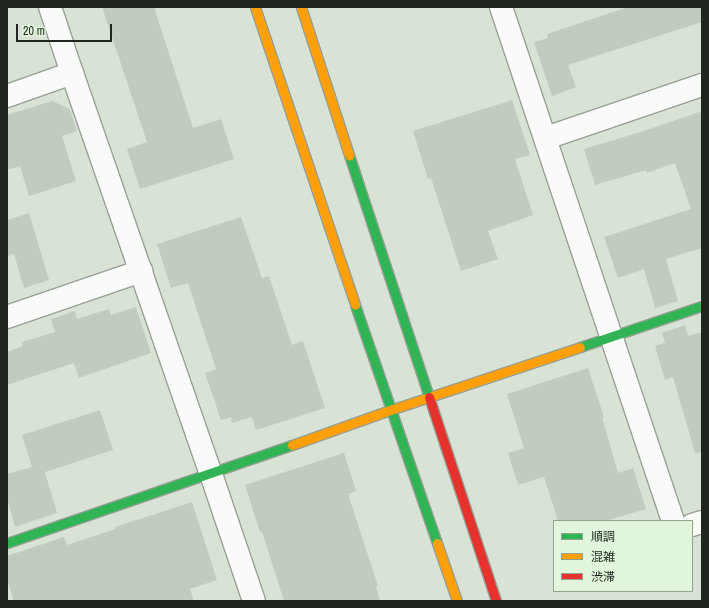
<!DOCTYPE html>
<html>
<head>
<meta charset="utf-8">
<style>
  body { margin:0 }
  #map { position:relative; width:709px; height:608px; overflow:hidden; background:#d8e3d5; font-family:"Archivo Narrow","Noto Sans JP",sans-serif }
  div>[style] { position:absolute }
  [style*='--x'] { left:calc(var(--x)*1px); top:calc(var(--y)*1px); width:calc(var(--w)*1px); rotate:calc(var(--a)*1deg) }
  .building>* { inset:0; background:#c2cbc0 }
  .roads { filter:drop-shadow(1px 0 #98a096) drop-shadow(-1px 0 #98a096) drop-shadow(0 1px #98a096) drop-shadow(0 -1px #98a096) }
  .street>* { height:22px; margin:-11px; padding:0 11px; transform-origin:11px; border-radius:11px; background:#f9fbf9 }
  .fast>* { height:9px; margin:-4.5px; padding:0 4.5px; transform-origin:4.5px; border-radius:4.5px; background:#30b455 }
  .slow>* { height:9px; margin:-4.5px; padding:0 4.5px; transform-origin:4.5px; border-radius:4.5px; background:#ff9f0a }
  .jam>* { height:9px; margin:-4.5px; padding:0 4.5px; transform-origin:4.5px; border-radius:4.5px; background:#e5322d }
  span { translate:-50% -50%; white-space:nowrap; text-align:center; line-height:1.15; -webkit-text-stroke:4px #e1f6dc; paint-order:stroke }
  .frame { position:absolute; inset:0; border:8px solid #1e261d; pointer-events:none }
  .legend { position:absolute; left:553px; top:520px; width:140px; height:72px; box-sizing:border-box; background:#e1f6dc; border:1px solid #93a390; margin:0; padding:5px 7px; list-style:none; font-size:12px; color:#1e261d }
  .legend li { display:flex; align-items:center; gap:8px; height:20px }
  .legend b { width:20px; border:1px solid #93a390 }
  .scale { position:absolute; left:16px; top:24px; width:96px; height:18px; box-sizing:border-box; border:2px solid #1e261d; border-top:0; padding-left:5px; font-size:12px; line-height:14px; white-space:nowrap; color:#1e261d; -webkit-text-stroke:3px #e1f6dc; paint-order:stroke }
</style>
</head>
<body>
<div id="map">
  <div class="building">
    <i style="clip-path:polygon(102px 7px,154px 7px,193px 128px,221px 119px,234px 159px,140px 189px,127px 149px,147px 142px)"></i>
    <i style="clip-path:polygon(628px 7px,702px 7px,702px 22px,568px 65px,576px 87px,552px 96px,534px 42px,548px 38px,547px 34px)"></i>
    <i style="clip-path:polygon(512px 100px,530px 155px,515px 159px,533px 215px,488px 231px,498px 259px,461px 271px,431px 178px,428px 179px,413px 131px)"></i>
    <i style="clip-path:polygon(52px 101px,70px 109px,77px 131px,62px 136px,76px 181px,29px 196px,20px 166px,7px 170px,7px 115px)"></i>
    <i style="clip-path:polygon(702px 111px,702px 248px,666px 259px,678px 301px,655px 308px,644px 269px,618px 278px,604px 237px,691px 209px,675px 163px,647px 173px,646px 170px,595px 185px,584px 149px,644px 131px)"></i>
    <i style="clip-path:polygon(29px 213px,49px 280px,24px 288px,14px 254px,7px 256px,7px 220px)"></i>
    <i style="clip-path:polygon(241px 217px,262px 278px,269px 276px,292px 345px,303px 341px,325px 408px,256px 430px,252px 417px,232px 423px,231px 417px,221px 420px,205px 373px,216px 369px,188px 283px,171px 288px,157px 244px)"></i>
    <i style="clip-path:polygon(136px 307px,151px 353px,79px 378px,74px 363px,7px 385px,7px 352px,23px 346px,22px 342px,55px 332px,51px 319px,75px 311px,77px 319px,109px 309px,111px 315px)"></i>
    <i style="clip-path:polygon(685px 325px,688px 336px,702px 332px,702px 452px,695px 453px,673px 377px,665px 380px,655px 346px,665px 343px,662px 333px)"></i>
    <i style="clip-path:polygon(588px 368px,604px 417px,602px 417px,618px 473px,633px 468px,646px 509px,605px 521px,558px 521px,544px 477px,518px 485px,508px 453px,524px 448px,507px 394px)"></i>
    <i style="clip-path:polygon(100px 410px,113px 450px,45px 472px,57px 513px,15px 527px,7px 498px,7px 474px,32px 467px,22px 435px)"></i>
    <i style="clip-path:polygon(344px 453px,356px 491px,348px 494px,378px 586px,376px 587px,380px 601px,284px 601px,262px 532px,260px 532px,245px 485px)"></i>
    <i style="clip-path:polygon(192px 502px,217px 580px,190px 589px,194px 601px,14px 601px,7px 580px,7px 556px,64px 537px,67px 545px,116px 529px,115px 527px)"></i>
  </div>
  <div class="roads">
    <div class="street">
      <i style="--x:50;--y:7;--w:70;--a:71.6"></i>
      <i style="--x:72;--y:73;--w:424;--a:70.9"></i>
      <i style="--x:211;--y:474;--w:134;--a:71.3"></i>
      <i style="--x:501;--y:7;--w:542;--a:71.5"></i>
      <i style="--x:7;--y:96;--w:69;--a:-19.5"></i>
      <i style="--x:546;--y:138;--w:165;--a:-18.8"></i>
      <i style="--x:7;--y:317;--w:142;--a:-18.9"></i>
      <i style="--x:692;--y:525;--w:10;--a:-17"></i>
    </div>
    <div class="fast">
      <i style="--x:349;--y:155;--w:255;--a:71.7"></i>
      <i style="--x:355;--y:305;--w:252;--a:71"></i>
      <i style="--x:580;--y:347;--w:129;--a:-18.6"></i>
      <i style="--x:7;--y:543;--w:301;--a:-19"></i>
    </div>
    <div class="slow">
      <i style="--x:255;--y:7;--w:314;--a:71.4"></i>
      <i style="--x:301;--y:7;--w:156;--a:72"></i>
      <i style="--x:292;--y:445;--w:104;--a:-19.7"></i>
      <i style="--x:390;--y:410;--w:200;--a:-18.3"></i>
      <i style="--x:437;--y:543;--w:61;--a:71"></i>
    </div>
    <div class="jam">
      <i style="--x:429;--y:397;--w:215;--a:71.8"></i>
    </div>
  </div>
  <div class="frame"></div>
  <ul class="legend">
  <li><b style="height:5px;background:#30b455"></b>順調</li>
  <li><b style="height:5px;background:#ff9f0a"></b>混雑</li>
  <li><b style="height:5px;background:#e5322d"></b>渋滞</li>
  </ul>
  <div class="scale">20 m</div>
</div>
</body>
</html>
